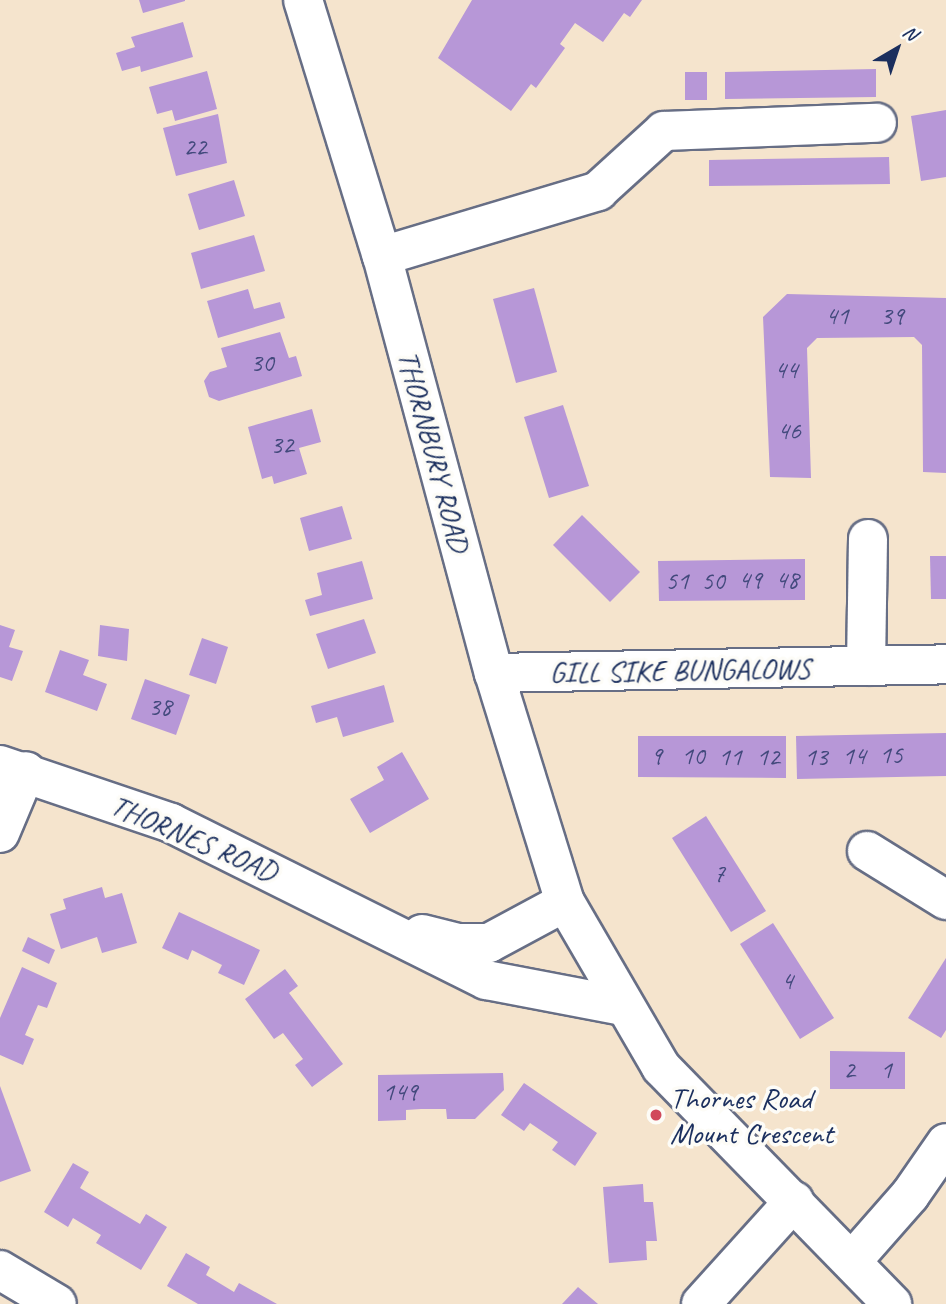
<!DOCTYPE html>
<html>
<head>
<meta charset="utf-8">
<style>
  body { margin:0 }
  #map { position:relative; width:946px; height:1304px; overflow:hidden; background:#f5e4cd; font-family:Caveat,sans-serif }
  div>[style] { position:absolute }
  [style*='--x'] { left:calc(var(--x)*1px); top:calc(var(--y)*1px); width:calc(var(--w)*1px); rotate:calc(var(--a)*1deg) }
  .building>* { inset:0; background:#b797d7 }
  .roads { filter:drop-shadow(2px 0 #676e85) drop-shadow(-2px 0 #676e85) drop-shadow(0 2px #676e85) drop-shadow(0 -2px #676e85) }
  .minor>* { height:38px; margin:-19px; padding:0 19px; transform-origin:19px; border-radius:19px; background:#fff }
  .major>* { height:38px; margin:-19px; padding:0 19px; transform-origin:19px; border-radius:19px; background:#fff }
  .dots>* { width:19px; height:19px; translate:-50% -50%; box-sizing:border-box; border:4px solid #fdfcf7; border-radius:50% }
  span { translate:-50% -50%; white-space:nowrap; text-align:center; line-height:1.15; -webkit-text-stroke:7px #fdfcf7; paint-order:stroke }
  .number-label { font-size:26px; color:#42497c }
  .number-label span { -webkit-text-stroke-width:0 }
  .street-label { font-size:30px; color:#1b2f5e }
  .poi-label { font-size:30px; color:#1b2f5e }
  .left { translate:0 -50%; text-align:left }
  .north { position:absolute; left:862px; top:14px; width:70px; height:70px; -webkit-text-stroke:5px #fdfcf7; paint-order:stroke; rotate:39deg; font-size:19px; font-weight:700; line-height:28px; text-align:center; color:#1b2f5e }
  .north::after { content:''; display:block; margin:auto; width:24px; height:32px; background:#1b2f5e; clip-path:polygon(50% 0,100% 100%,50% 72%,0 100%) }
</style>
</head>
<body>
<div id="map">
  <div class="building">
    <i style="clip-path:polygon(139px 0,185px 0,185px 1px,143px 13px)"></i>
    <i style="clip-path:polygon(472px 0,642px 0,630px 17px,624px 13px,603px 42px,575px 23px,560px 44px,565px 48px,536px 88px,531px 84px,511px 111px,438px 58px)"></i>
    <i style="clip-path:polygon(183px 22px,193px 57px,141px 72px,140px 66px,122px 71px,116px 53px,135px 47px,131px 37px)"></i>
    <i style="clip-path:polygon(876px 69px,876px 97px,725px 99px,725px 72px)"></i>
    <i style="clip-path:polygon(207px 71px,217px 109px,175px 121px,172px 110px,157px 114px,149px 87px)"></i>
    <i style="clip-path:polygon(685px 72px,707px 72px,707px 100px,685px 100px)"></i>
    <i style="clip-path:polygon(946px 110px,946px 177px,921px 181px,911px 116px)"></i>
    <i style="clip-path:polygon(218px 114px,227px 163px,176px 176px,163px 128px)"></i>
    <i style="clip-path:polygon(889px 157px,890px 184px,709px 186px,709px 160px)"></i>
    <i style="clip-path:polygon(234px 180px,245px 216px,199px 230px,188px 194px)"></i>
    <i style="clip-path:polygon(254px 235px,265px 271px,201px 289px,191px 253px)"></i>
    <i style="clip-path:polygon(534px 288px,557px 372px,516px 383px,493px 299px)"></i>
    <i style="clip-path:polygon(248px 289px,254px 309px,280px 302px,285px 318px,218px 338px,207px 301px)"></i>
    <i style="clip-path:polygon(787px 294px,946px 298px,946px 473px,923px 472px,922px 345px,914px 337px,817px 338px,807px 348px,811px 478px,770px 477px,763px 317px)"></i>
    <i style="clip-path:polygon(280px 332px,289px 358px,296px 356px,302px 376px,219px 401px,209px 397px,204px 381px,210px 372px,227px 367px,221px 348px)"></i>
    <i style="clip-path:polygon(563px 405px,589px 486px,549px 498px,524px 417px)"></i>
    <i style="clip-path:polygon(312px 409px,321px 442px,299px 448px,307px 474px,274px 484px,272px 476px,262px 479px,248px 427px)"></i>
    <i style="clip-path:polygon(342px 506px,352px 539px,309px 551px,300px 518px)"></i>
    <i style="clip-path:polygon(582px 515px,640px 572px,610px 602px,553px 545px)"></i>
    <i style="clip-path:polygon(930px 556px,946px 556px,946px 599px,931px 599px)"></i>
    <i style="clip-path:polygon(805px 559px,805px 600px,659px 601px,658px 561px)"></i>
    <i style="clip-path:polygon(362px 561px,373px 599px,310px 616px,305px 600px,322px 595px,317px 573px)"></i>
    <i style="clip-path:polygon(364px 619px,376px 653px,328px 669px,316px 634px)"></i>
    <i style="clip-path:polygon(0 625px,15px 630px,9px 647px,23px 651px,12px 681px,0 677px)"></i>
    <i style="clip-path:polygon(100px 625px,129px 629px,127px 661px,98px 656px)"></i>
    <i style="clip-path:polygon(202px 638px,228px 647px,216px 684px,189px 675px)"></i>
    <i style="clip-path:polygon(60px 650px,89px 660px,83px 675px,107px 684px,97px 711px,45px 692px)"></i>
    <i style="clip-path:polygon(145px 679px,190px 695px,176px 735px,131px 719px)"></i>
    <i style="clip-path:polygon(384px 685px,394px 722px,343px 737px,337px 717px,316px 723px,311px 706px)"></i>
    <i style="clip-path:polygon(946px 733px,946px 776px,797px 779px,796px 736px)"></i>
    <i style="clip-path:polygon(638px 736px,786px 736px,786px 778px,638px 777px)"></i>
    <i style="clip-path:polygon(402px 752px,429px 799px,370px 833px,350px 799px,384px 780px,377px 767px)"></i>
    <i style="clip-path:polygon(706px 816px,766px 911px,731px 932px,672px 838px)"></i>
    <i style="clip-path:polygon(102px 887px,105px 898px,122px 893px,137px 943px,102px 953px,97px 937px,61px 949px,50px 914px,66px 909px,63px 899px)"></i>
    <i style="clip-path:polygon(179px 912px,260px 950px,244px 985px,218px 973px,222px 965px,192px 950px,188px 960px,162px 948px)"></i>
    <i style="clip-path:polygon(773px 923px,834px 1018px,800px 1039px,740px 944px)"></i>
    <i style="clip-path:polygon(28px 937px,55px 950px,49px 964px,22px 951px)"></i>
    <i style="clip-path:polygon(946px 958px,946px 1030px,941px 1038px,908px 1018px)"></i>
    <i style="clip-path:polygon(22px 967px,57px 983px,47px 1008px,38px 1005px,25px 1035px,34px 1039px,23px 1065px,0 1055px,0 1018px)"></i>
    <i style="clip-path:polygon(285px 969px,298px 986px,289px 993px,343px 1064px,312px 1087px,295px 1065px,303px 1059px,283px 1033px,274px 1039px,245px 999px)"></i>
    <i style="clip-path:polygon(830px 1051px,905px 1052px,905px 1089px,830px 1089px)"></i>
    <i style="clip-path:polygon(503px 1073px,504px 1090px,475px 1119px,447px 1119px,446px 1109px,421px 1109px,406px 1110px,406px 1120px,378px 1121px,378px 1075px)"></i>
    <i style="clip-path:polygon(524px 1083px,597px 1133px,575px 1166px,552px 1150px,558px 1142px,530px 1123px,524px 1131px,501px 1115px)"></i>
    <i style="clip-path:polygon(0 1086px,31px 1171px,0 1182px)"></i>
    <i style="clip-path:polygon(73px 1163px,89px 1172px,80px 1188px,140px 1224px,146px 1214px,167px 1227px,141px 1270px,96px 1243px,101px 1235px,73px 1218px,68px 1227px,44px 1212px)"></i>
    <i style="clip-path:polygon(643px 1184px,644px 1202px,653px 1202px,657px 1241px,646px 1241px,647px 1260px,609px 1263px,603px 1187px)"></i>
    <i style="clip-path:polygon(186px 1253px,210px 1267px,206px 1275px,234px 1292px,239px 1283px,277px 1304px,198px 1304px,167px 1286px)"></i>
    <i style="clip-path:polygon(578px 1287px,598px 1304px,562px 1304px)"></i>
  </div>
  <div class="roads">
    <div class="minor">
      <i style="--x:382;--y:256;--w:226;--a:-16.7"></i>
      <i style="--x:598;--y:191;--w:89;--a:-42.3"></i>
      <i style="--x:664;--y:131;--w:213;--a:-2.2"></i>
      <i style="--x:866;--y:666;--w:127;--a:-89.1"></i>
      <i style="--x:494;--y:673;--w:452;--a:-1.1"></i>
      <i style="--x:0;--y:765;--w:181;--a:18.7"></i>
      <i style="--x:171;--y:823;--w:352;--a:26.5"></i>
      <i style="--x:486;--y:980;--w:138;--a:10.8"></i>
      <i style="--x:0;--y:833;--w:67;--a:-67.2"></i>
      <i style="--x:867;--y:851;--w:93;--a:31.8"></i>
      <i style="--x:422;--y:934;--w:38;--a:14"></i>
      <i style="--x:459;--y:943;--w:30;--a:0"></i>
      <i style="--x:489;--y:943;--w:86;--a:-28.3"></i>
      <i style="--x:852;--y:1261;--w:88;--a:-48.7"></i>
      <i style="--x:910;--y:1195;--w:63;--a:-55.3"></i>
      <i style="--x:0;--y:1270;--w:66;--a:30.8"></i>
      <i style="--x:701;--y:1304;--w:139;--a:-47.9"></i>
    </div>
    <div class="major">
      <i style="--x:303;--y:0;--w:268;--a:72.9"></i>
      <i style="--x:382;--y:256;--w:432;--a:75"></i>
      <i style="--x:494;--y:673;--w:240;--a:72.8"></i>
      <i style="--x:565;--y:902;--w:191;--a:59.8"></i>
      <i style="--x:661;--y:1067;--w:331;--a:45.7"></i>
    </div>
  </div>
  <div class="dots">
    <i style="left:656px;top:1115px;background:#d1495b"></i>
  </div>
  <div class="number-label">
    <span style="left:195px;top:147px">22</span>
    <span style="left:837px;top:316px">41</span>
    <span style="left:892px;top:316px">39</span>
    <span style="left:262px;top:363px">30</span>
    <span style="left:786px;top:370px">44</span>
    <span style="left:789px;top:431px">46</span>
    <span style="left:282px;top:445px">32</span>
    <span style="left:750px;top:580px">49</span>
    <span style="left:787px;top:580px">48</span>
    <span style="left:677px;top:581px">51</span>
    <span style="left:713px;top:581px">50</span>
    <span style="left:160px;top:707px">38</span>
    <span style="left:891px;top:755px">15</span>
    <span style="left:656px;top:756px">9</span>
    <span style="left:693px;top:756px">10</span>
    <span style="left:854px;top:756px">14</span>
    <span style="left:730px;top:757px">11</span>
    <span style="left:768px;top:757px">12</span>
    <span style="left:816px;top:757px">13</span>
    <span style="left:719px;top:874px">7</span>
    <span style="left:787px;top:981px">4</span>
    <span style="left:849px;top:1070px">2</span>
    <span style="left:886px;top:1070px">1</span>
    <span style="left:400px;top:1092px">149</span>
  </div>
  <div class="street-label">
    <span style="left:434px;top:451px;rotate:75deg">THORNBURY ROAD</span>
    <span style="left:680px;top:670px;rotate:-1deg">GILL SIKE BUNGALOWS</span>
    <span style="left:194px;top:838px;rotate:23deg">THORNES ROAD</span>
  </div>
  <div class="poi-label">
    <span class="left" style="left:670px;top:1115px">Thornes Road<br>Mount Crescent</span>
  </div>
  <div class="north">N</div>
</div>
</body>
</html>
